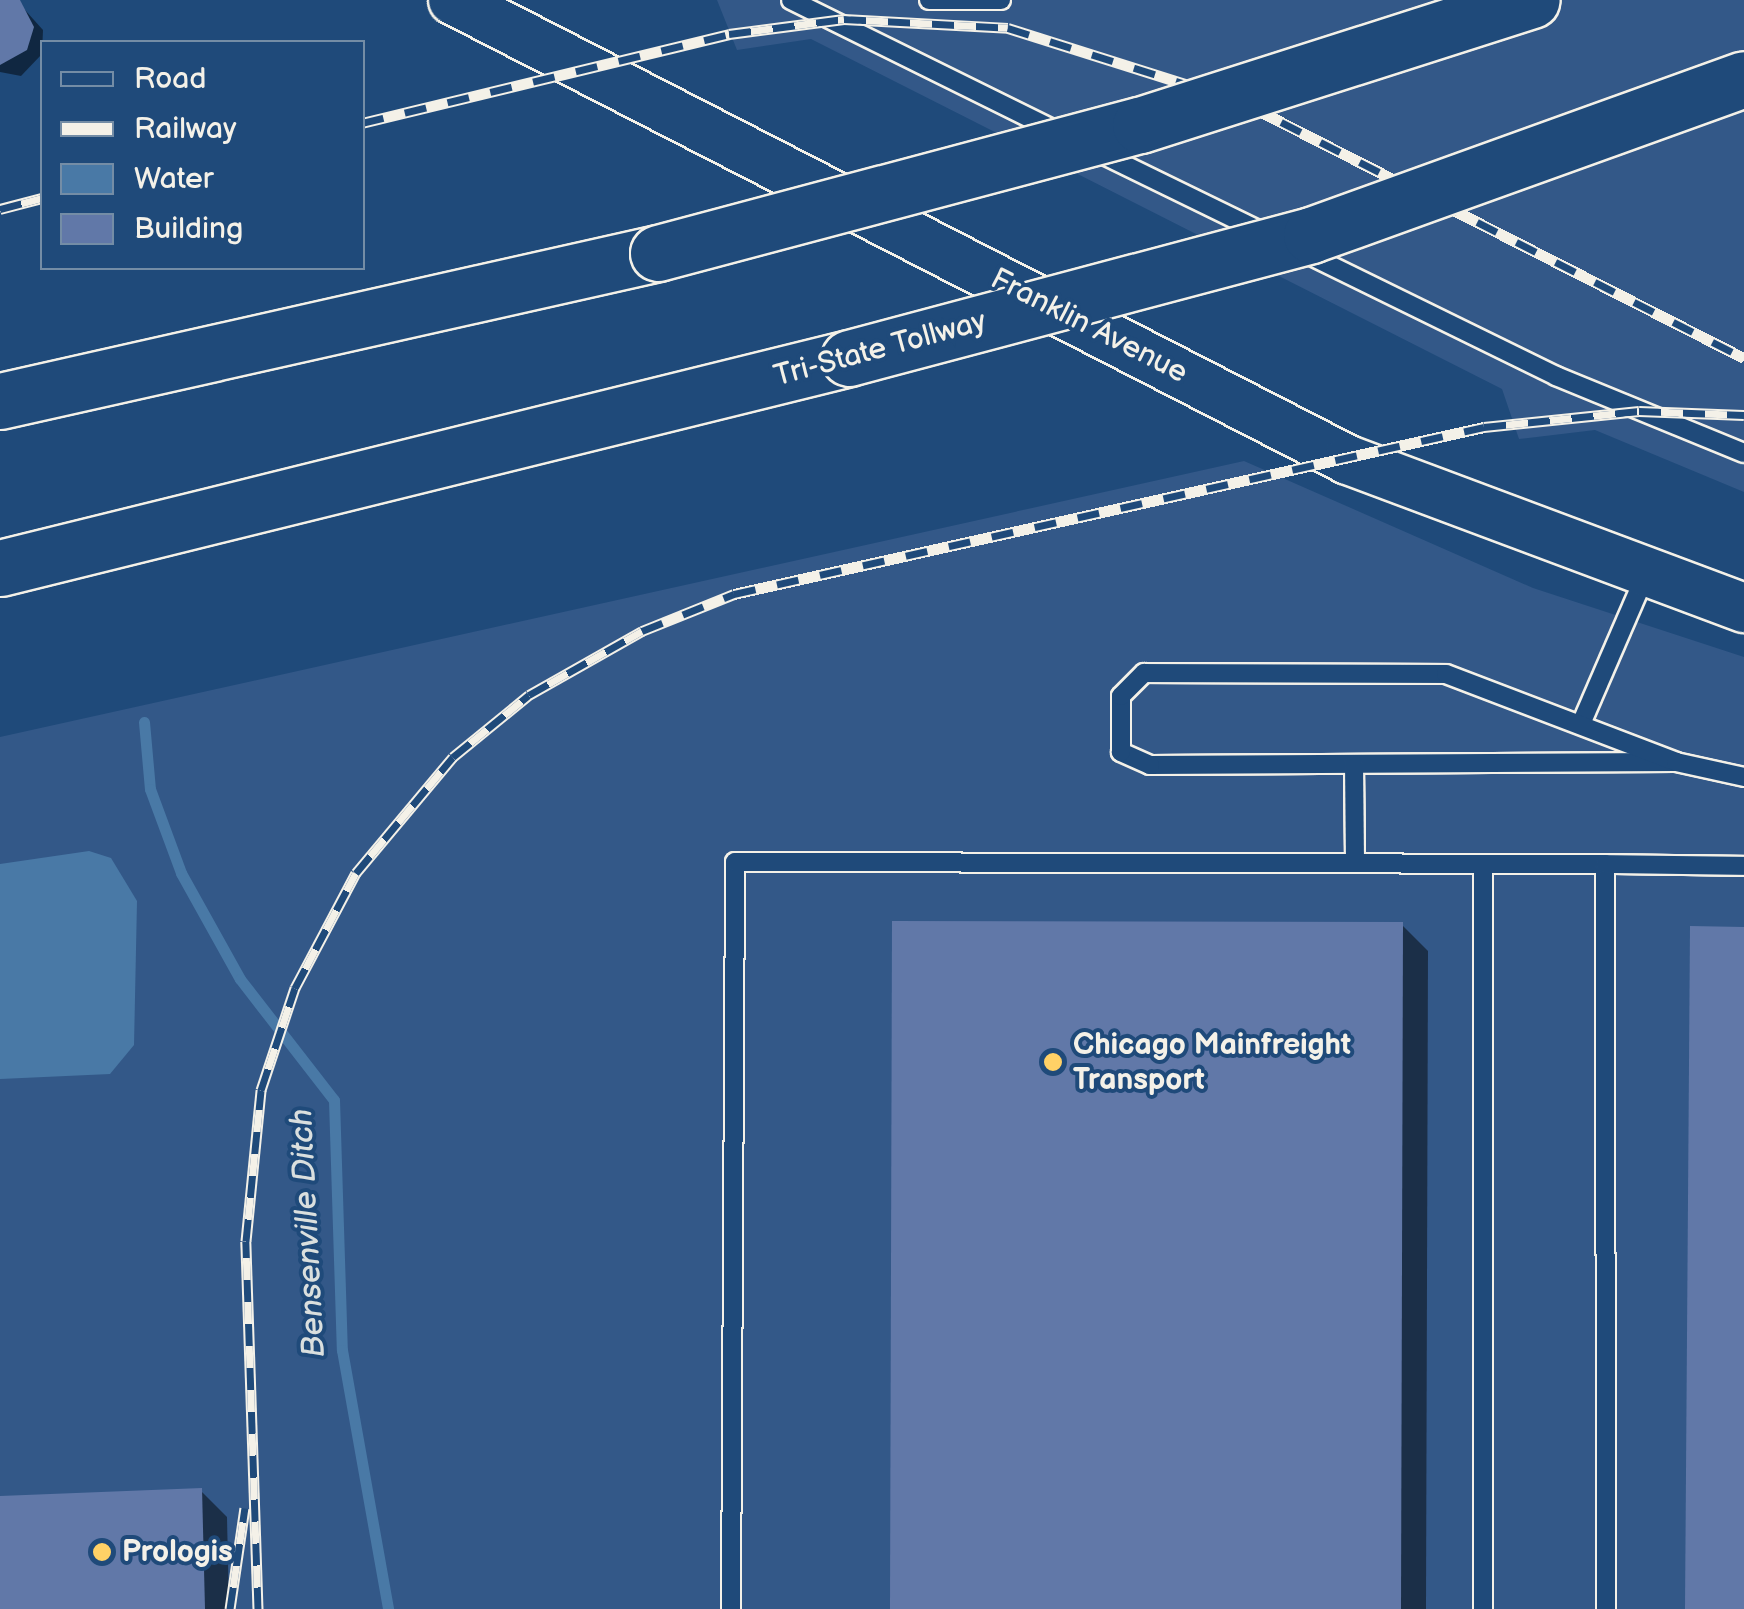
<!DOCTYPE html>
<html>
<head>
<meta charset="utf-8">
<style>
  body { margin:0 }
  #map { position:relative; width:1744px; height:1609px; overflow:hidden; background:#1f4a7a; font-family:"Balsamiq Sans",sans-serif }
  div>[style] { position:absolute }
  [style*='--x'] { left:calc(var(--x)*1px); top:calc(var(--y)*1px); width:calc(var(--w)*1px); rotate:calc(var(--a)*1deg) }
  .built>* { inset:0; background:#335888 }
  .water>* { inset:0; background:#4979a6 }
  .shadow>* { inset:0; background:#0007 }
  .stream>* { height:11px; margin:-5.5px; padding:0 5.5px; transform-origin:5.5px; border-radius:5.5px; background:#4979a6 }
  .building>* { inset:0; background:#6178a8 }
  .roads { filter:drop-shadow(2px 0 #f4f1e8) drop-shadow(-2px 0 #f4f1e8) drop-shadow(0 2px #f4f1e8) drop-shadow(0 -2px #f4f1e8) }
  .lane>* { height:18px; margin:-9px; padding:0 9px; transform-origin:9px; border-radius:9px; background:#1f4a7a }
  .secondary>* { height:48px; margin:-24px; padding:0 24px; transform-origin:24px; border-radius:24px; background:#1f4a7a }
  .highway>* { height:55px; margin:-27.5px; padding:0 27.5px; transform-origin:27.5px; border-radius:27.5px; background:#1f4a7a }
  .rail>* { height:11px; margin-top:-5.5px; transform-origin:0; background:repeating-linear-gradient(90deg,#1f4a7a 0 22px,#f4f1e8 0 44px); box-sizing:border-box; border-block:2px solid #f4f1e8 }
  .bridges { filter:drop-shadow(2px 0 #f4f1e8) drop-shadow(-2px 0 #f4f1e8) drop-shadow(0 2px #f4f1e8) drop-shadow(0 -2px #f4f1e8) }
  .highway-bridge>* { height:55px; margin:-27.5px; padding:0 27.5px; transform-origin:27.5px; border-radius:27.5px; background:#1f4a7a }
  .dots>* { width:28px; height:28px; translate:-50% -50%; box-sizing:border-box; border:5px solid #1f4a7a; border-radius:50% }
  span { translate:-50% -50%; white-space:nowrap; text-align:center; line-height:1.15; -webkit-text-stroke:8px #1f4a7a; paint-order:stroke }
  .street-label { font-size:30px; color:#f4f1e8 }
  .poi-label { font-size:30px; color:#f4f1e8; font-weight:700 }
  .left { translate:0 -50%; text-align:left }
  .water-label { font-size:32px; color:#dadfde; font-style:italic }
  .legend { position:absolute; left:40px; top:40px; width:325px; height:230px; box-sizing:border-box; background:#1f4a7a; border:2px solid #748da6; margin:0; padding:12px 18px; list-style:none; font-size:30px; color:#f4f1e8 }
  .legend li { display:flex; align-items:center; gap:20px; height:50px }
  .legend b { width:50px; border:2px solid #748da6 }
</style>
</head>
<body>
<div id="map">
  <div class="built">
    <i style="clip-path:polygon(717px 0,1744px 0,1744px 492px,1595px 430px,1519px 439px,1502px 389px,811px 39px,737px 50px)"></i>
    <i style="clip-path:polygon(1244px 461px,1533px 588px,1744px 657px,1744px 1609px,0 1609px,0 737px)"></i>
  </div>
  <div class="water">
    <i style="clip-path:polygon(89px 851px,111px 858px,137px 901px,134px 1045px,110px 1074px,0 1079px,0 864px)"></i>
  </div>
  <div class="shadow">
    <i style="clip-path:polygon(0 0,16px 0,43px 30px,42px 54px,21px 76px,0 72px)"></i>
    <i style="clip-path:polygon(1402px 925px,1428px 951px,1426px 1609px,893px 1609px)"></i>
    <i style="clip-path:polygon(201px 1491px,227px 1517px,229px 1609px,0 1609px,0 1498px)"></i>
  </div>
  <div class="stream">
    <i style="--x:144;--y:722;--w:67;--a:84.9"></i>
    <i style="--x:150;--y:789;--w:90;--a:69.7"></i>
    <i style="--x:181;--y:873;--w:121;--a:60.9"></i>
    <i style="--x:240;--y:979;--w:153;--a:52.2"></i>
    <i style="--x:334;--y:1100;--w:250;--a:88.2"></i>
    <i style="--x:342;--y:1350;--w:263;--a:79.9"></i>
  </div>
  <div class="building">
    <i style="clip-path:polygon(0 0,20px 0,34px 27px,27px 50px,0 65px)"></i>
    <i style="clip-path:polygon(892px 921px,1403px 922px,1401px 1609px,890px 1609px)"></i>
    <i style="clip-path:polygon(1690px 926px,1744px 927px,1744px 1609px,1685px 1609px)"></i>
    <i style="clip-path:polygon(202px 1488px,205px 1609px,0 1609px,0 1496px)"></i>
  </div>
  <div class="roads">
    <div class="lane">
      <i style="--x:791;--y:0;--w:300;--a:26.3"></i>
      <i style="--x:929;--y:0;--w:72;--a:0"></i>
      <i style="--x:1096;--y:151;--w:189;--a:26"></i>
      <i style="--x:1303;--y:252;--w:282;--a:26.1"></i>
      <i style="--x:1556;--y:376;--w:203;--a:22.3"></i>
      <i style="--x:1581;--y:724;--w:161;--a:-66.6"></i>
      <i style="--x:1676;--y:762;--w:526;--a:179.67"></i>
      <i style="--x:1150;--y:765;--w:32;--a:-156"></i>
      <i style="--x:1121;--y:752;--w:56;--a:-90"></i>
      <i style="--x:1121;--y:696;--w:33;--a:-45"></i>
      <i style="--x:1144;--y:673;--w:302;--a:0.2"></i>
      <i style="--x:1446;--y:674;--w:246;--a:20.9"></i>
      <i style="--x:1676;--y:762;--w:70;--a:12.4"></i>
      <i style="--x:1354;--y:764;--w:99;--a:89.4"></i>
      <i style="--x:1483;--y:864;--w:745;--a:90"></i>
      <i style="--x:731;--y:1609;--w:747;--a:-89.69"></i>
      <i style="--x:735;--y:862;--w:870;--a:0.13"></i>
      <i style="--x:1606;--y:1609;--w:745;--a:-90.08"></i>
      <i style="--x:1605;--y:864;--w:139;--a:0.8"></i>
    </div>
    <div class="secondary">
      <i style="--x:453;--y:0;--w:1006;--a:27.2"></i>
      <i style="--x:1348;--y:460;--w:423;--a:20.5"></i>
    </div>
    <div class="highway">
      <i style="--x:0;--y:401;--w:674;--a:-12.68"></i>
      <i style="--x:0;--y:568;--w:875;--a:-13.89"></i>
    </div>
  </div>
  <div class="rail">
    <i style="--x:362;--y:123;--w:378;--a:-13.6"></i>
    <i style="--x:729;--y:34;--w:116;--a:-7.4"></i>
    <i style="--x:844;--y:19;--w:164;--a:3.1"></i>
    <i style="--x:1008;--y:28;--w:245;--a:17.5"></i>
    <i style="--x:1242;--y:102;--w:564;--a:27.02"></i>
    <i style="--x:0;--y:209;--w:43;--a:-14.7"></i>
    <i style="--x:230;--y:1609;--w:102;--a:-81.6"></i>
    <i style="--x:258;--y:1609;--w:368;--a:-91.9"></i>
    <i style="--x:246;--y:1241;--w:152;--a:-84.3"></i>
    <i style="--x:261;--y:1090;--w:108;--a:-71.6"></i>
    <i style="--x:295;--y:988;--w:130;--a:-62.1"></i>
    <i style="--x:356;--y:873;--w:151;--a:-50.1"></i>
    <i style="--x:453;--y:757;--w:98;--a:-39.2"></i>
    <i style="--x:529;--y:695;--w:130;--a:-29.5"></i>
    <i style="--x:642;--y:631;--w:99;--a:-21.9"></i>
    <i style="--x:734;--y:594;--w:768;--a:-12.55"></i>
    <i style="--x:1484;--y:427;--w:156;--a:-5.9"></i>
    <i style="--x:1639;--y:411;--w:105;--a:2.2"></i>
  </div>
  <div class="bridges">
    <div class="highway-bridge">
      <i style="--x:658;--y:253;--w:499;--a:-14.9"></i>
      <i style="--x:1140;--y:125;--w:411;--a:-17.7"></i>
      <i style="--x:849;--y:358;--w:478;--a:-14.9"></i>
      <i style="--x:1311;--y:235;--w:460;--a:-19.8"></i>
    </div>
  </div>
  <div class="dots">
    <i style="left:1053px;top:1062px;background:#ffd166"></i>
    <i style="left:102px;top:1552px;background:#ffd166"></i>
  </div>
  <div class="street-label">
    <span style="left:1089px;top:326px;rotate:27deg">Franklin Avenue</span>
    <span style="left:880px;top:349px;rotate:-15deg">Tri-State Tollway</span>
  </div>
  <div class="poi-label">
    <span class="left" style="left:1073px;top:1062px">Chicago Mainfreight<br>Transport</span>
    <span class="left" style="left:122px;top:1552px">Prologis</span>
  </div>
  <div class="water-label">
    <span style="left:309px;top:1233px;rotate:-93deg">Bensenville Ditch</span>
  </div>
  <ul class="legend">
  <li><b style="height:12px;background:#1f4a7a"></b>Road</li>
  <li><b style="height:12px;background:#f4f1e8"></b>Railway</li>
  <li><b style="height:28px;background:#4979a6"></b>Water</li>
  <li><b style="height:28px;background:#6178a8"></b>Building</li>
  </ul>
</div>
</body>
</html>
